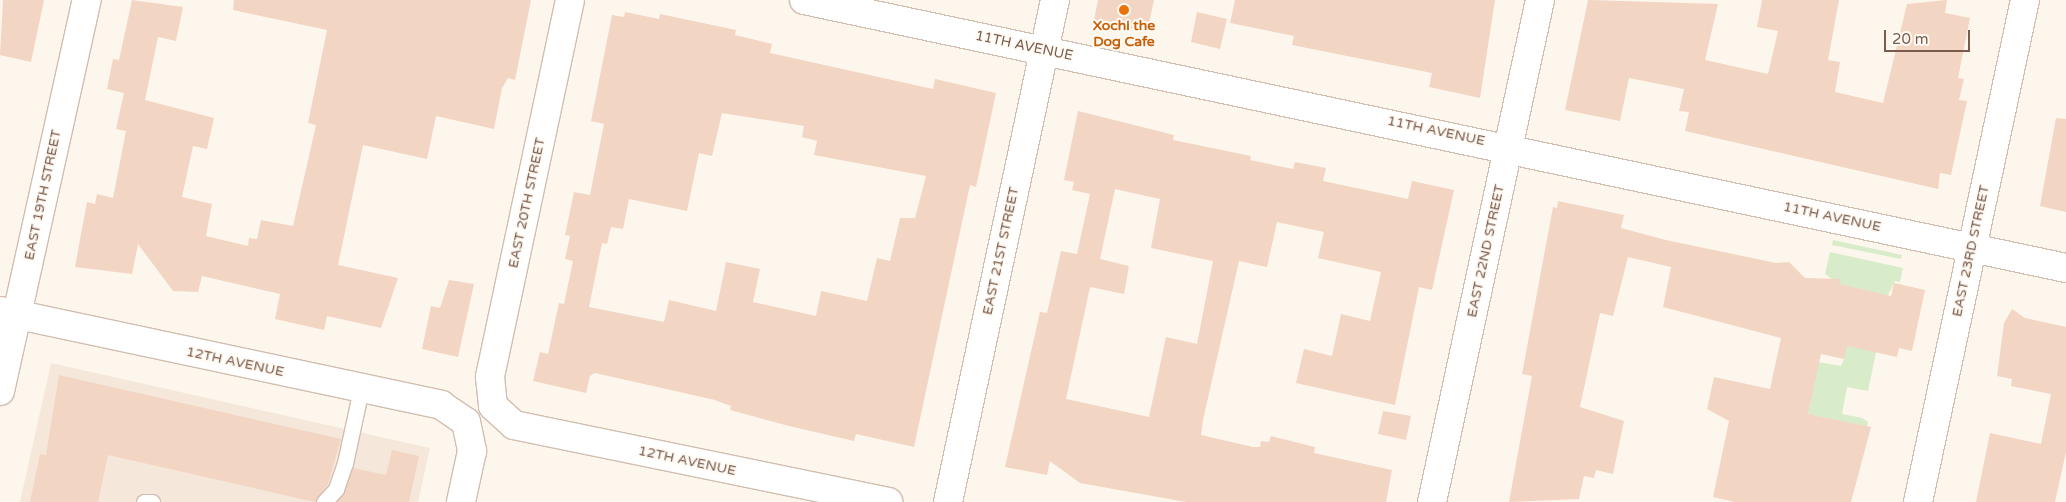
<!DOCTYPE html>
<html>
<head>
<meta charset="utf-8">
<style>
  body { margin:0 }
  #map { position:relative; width:2066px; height:502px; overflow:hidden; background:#fdf6ec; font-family:"Varela Round",sans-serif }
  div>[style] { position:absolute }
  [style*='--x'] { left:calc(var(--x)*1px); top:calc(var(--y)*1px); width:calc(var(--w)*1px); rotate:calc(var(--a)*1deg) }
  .residential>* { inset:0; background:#f5e8da }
  .green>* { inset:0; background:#d8ecc9 }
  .building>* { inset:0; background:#f3d5c3 }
  .roads { filter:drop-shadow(1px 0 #d1beb0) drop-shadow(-1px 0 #d1beb0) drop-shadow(0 1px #d1beb0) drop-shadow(0 -1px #d1beb0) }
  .lane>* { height:15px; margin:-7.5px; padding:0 7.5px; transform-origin:7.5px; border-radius:7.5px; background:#fff }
  .street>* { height:28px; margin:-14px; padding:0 14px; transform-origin:14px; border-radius:14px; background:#fff }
  .secondary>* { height:28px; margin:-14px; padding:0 14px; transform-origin:14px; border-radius:14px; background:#fff }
  .dots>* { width:14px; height:14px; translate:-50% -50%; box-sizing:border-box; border:2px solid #fffaf3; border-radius:50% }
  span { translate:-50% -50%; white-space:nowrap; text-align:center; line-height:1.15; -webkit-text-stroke:4px #fffaf3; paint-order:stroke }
  .food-label { font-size:14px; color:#c56008; font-weight:700 }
  .street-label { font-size:14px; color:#7a5c4d }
  .scale { position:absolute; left:1884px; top:30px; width:86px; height:22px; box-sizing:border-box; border:2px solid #7a5c4d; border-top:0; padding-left:6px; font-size:15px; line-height:18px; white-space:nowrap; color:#7a5c4d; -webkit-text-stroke:4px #fffaf3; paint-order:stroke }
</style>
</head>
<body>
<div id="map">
  <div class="residential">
    <i style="clip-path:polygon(51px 363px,430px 448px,418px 502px,20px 502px)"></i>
  </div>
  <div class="green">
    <i style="clip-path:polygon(1833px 240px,1902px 255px,1901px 259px,1832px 245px)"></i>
    <i style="clip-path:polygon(1830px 252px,1903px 268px,1900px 282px,1895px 281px,1888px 295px,1868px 391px,1847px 387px,1842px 414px,1862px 418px,1868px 422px,1867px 427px,1808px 414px,1818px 362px,1841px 366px,1844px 359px,1839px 284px,1825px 274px)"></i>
  </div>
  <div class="building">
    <i style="clip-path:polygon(3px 0,44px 0,31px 62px,0 55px)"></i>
    <i style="clip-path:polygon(132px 0,183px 7px,176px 41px,158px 37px,145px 100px,214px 118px,207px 149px,193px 146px,182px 197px,212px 204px,206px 236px,248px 246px,249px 238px,257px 239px,261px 220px,293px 226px,316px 125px,308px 123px,327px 30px,233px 10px,234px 0,531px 0,515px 80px,508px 78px,502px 88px,494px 129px,436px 116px,427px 159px,363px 145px,338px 265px,398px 278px,381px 328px,327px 316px,324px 330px,275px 319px,280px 294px,202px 276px,198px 292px,173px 291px,138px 244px,132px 274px,75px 267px,87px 202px,95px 204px,97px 194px,113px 198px,126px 131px,116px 129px,124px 93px,107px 89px,113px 59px,119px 60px)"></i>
    <i style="clip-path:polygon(1098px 0,1154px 0,1147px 32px,1094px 20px)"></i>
    <i style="clip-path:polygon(1235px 0,1495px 0,1480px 98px,1429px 87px,1432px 73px,1292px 45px,1294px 36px,1230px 23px)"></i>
    <i style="clip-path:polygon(1588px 0,1718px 4px,1705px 60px,1768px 74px,1778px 31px,1757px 27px,1762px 0,1839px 0,1828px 60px,1840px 62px,1835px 92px,1883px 103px,1907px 4px,1947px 0,1945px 13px,1970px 18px,1958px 78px,1964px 79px,1959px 100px,1967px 101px,1951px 175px,1940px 173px,1938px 189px,1685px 131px,1689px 112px,1679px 111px,1684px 89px,1629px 78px,1620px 121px,1565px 110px)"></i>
    <i style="clip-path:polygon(evenodd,625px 12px,659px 19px,660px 14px,736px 30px,735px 35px,772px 44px,770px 53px,933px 89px,935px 79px,996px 93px,976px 187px,970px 185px,914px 447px,856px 434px,854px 441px,789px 426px,730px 410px,731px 406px,715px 400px,595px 373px,590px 376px,586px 393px,533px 381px,540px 352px,548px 354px,559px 303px,564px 304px,573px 261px,565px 259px,570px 236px,565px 235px,574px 192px,590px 195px,604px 124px,591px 121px,612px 15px,624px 17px,625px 12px,722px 113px,804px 126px,802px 137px,817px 141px,814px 155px,926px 176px,915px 218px,900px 218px,890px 261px,877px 258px,867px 301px,821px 291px,816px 316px,753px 302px,760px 269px,726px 262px,716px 311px,669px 300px,664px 322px,589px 307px,602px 243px,607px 244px,611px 227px,623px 229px,629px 199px,687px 211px,699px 153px,712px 156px,722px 113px)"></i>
    <i style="clip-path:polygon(1197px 12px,1227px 19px,1220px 49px,1191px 42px)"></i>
    <i style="clip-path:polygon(evenodd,1078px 111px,1174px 135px,1173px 140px,1251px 156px,1250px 160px,1293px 169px,1295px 162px,1326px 168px,1323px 181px,1408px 199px,1412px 181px,1454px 190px,1432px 290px,1419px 287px,1395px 405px,1296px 383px,1304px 349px,1332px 356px,1341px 314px,1370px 321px,1381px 272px,1318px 258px,1324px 232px,1277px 222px,1267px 267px,1239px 261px,1203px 420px,1201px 435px,1253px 447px,1260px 447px,1261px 441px,1269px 442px,1271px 436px,1315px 447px,1314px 453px,1392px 470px,1386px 502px,1186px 502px,1080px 483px,1050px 461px,1047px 475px,1005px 467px,1040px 312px,1047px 313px,1061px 251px,1077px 254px,1090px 194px,1072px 190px,1074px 182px,1064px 180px,1078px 111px,1115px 189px,1160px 199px,1151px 248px,1213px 261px,1197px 344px,1166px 337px,1149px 417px,1066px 399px,1090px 287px,1124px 294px,1129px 266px,1100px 259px,1115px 189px)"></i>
    <i style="clip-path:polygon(2056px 118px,2066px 119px,2066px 212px,2040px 206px)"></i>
    <i style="clip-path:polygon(1558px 201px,1624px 215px,1621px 228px,1666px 240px,1776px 263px,1789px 262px,1805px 278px,1840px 279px,1839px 284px,1891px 296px,1894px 283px,1925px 290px,1912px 351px,1899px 348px,1897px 357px,1847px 346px,1844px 359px,1821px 354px,1808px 414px,1871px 427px,1851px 502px,1735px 502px,1713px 497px,1729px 421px,1707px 409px,1714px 377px,1770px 389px,1781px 338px,1663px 307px,1671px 267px,1628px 257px,1613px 316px,1600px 313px,1580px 407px,1624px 421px,1613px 474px,1596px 470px,1594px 478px,1584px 476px,1579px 499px,1509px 502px,1532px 376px,1522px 374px,1553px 207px,1557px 208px)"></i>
    <i style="clip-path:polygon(449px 280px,474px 284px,458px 357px,422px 349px,431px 306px,440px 308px)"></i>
    <i style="clip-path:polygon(2012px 309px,2025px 318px,2066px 327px,2066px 452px,2055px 502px,1976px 502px,1990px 433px,2041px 444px,2051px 394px,2011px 386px,2012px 379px,1997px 376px,2004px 323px)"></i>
    <i style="clip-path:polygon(59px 375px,341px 439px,328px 484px,315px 502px,108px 455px,98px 502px,30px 502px,40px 454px,46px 455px)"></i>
    <i style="clip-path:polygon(1383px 411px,1411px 416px,1406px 440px,1378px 434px)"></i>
    <i style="clip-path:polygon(392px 450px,419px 456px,409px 502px,337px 502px,353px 468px,386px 475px)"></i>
  </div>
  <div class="roads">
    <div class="lane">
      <i style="--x:144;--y:502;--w:8;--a:0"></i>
      <i style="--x:324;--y:502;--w:18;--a:-47"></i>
      <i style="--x:336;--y:489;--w:28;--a:-71"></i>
      <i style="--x:345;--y:463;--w:76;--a:-77.8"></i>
    </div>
    <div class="street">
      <i style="--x:570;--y:0;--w:385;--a:102"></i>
      <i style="--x:490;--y:377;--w:29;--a:84"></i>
      <i style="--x:493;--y:406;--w:28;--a:42"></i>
      <i style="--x:514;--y:425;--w:382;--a:11.6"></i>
      <i style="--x:804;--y:0;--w:1290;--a:11.99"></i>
      <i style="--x:0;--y:391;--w:401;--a:-77.5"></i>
      <i style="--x:948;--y:502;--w:513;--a:-77.97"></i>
      <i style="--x:1432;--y:502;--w:513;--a:-77.86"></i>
      <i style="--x:1918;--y:502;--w:513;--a:-77.97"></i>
    </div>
    <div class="secondary">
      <i style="--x:0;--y:311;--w:451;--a:12"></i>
      <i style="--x:441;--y:405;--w:30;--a:34"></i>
      <i style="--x:466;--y:422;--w:30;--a:78"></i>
      <i style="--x:472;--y:451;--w:52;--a:102.2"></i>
    </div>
  </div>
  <div class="dots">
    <i style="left:1124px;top:10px;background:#e8710a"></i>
  </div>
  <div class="food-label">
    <span style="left:1124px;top:34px">Xochi the<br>Dog Cafe</span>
  </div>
  <div class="street-label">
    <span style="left:1024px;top:46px;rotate:12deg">11TH AVENUE</span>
    <span style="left:1436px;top:131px;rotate:12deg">11TH AVENUE</span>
    <span style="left:43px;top:195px;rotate:-78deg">EAST 19TH STREET</span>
    <span style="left:527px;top:203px;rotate:-78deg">EAST 20TH STREET</span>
    <span style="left:1832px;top:217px;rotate:12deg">11TH AVENUE</span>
    <span style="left:1001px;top:251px;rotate:-78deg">EAST 21ST STREET</span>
    <span style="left:1486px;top:251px;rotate:-78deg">EAST 22ND STREET</span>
    <span style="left:1971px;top:251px;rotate:-78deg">EAST 23RD STREET</span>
    <span style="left:235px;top:362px;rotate:12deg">12TH AVENUE</span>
    <span style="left:687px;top:461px;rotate:12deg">12TH AVENUE</span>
  </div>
  <div class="scale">20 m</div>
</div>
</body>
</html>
